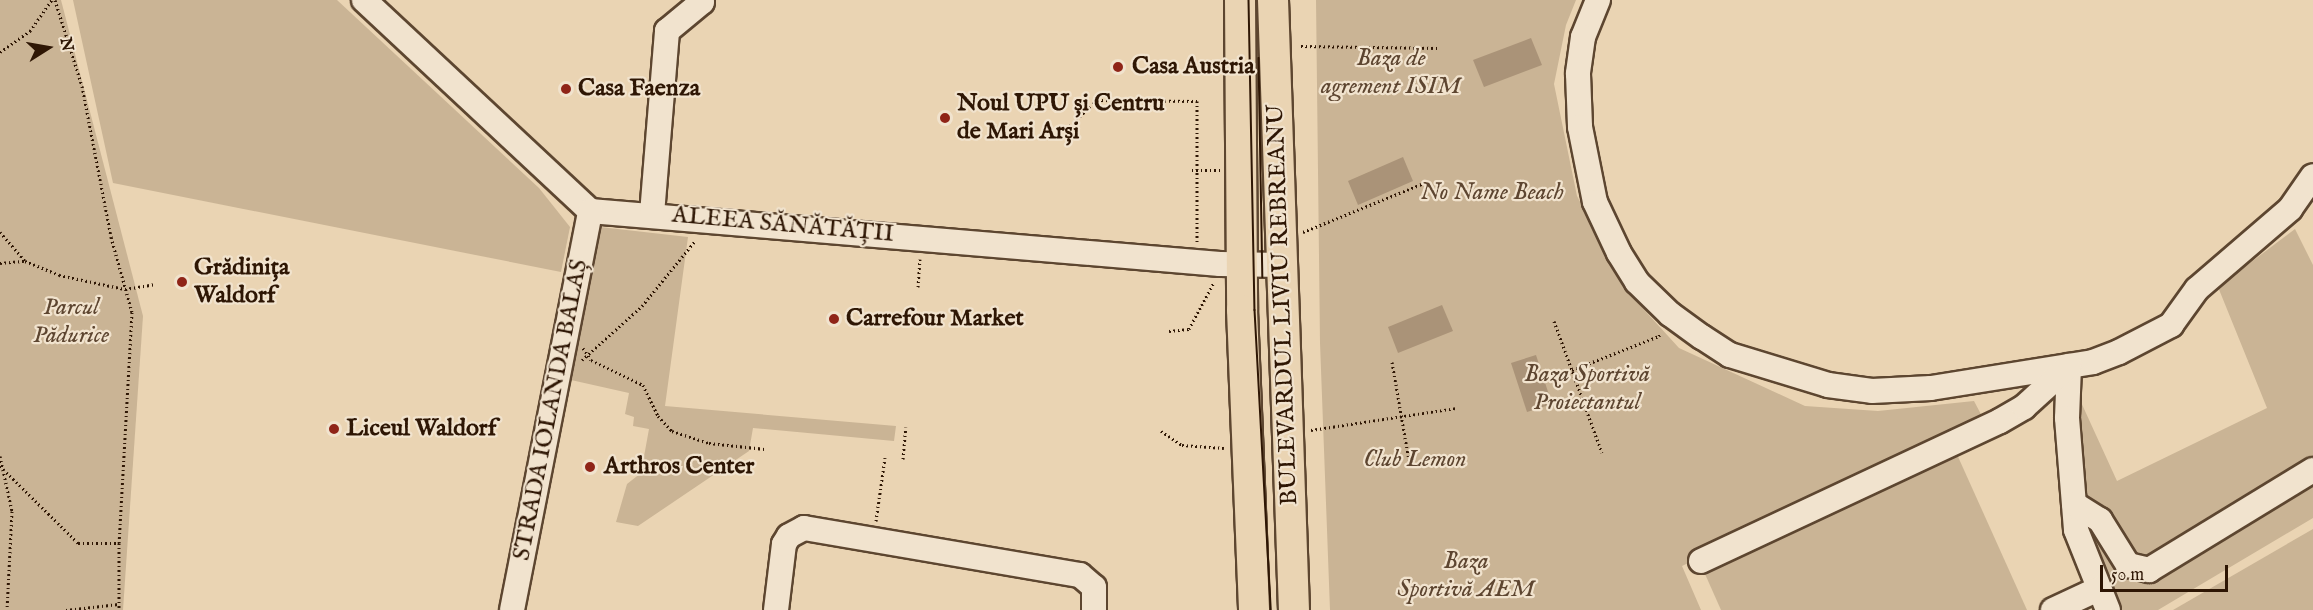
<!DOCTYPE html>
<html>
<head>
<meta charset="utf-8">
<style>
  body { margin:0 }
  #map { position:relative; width:2313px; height:610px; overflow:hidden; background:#ead4b3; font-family:"IM FELL English",serif }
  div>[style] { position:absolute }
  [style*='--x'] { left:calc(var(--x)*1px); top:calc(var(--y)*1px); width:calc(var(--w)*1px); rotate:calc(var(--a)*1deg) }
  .green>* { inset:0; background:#cab495 }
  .water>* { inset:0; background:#aa9378 }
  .path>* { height:3px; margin-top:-1.5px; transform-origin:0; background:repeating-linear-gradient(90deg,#2e1604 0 1.5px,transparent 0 4.5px) }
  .roads { filter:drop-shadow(2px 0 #5d4630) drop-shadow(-2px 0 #5d4630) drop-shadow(0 2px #5d4630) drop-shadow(0 -2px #5d4630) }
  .minor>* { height:24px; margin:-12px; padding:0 12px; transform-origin:12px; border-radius:12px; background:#f1e3ce }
  .major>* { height:30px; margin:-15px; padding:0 15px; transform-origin:15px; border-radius:15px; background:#ead4b3 }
  .tram>* { height:1.5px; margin:-0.75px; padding:0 0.75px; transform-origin:0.75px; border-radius:0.75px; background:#2e1604 }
  .dots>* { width:16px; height:16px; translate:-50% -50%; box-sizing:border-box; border:3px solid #f1e3ce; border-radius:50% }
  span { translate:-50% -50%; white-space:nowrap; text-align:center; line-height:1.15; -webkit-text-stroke:4.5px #f1e3ce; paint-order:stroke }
  .park-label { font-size:24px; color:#5d4530; font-style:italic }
  .poi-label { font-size:24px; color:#2e1604; font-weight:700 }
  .left { translate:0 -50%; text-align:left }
  .street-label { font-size:24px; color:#2e1604 }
  .north { position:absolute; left:18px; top:18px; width:60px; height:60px; -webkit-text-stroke:4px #f1e3ce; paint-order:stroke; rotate:79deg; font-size:16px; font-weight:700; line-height:24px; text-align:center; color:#2e1604 }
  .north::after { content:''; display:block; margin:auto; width:21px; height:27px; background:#2e1604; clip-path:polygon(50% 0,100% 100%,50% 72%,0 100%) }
  .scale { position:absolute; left:2100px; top:565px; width:128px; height:27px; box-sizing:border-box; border:3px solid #2e1604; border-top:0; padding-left:8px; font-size:18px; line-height:21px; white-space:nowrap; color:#2e1604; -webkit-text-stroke:4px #f1e3ce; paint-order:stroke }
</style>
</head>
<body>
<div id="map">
  <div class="green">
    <i style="clip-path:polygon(0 0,61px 0,143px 316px,123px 610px,0 610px)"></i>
    <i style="clip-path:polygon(73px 0,337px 0,539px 188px,570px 227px,561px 272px,113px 183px)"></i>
    <i style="clip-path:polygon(1316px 0,1576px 0,1566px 25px,1554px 84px,1577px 196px,1627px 291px,1679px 348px,1805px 406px,1878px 411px,1974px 401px,1985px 422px,1682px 566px,1701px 610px,1330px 610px,1320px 343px)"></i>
    <i style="clip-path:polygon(600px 227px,688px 237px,665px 406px,896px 426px,894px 441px,753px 428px,749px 451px,638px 526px,616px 522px,627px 484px,641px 473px,649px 429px,633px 426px,634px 417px,625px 414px,629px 393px,571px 380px)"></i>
    <i style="clip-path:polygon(2295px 229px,2313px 265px,2313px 518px,2158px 610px,2121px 610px,2090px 536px,2080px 400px,2117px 481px,2267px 408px,2218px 287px)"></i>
    <i style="clip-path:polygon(1955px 450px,2027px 610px,1721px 610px,1701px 565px)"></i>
    <i style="clip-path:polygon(2313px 529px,2313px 610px,2173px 610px)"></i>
  </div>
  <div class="water">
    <i style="clip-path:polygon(1531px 38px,1542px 65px,1484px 87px,1473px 60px)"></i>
    <i style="clip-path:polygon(1403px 157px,1413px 181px,1358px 205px,1348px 181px)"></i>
    <i style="clip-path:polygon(1442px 305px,1453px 331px,1398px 353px,1388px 327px)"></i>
    <i style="clip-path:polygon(1536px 355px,1552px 404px,1527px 412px,1511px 363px)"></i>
  </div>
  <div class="path">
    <i style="--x:55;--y:0;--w:90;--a:72.6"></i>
    <i style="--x:82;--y:86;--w:154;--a:79.1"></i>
    <i style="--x:111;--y:237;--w:78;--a:74.4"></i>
    <i style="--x:132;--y:312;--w:231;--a:93.2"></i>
    <i style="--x:119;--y:543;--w:67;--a:90"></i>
    <i style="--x:1301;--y:46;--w:137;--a:0.8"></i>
    <i style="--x:0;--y:52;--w:37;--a:-35"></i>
    <i style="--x:30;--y:31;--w:38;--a:-55"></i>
    <i style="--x:1060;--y:135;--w:51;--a:-43.4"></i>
    <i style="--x:1097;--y:100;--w:100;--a:0.6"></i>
    <i style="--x:1197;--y:101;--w:141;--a:90"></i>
    <i style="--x:1192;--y:170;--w:28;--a:0"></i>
    <i style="--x:0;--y:232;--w:38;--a:49"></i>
    <i style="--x:1303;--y:232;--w:131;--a:-22"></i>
    <i style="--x:0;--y:263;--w:25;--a:-5"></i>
    <i style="--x:25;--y:261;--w:37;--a:22"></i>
    <i style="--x:59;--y:275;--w:67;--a:12"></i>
    <i style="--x:125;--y:289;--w:30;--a:-9"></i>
    <i style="--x:918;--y:287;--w:28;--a:-86"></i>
    <i style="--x:1554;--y:321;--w:140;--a:70"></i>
    <i style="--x:1169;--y:331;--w:20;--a:-6"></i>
    <i style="--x:1189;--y:329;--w:53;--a:-62"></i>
    <i style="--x:583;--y:348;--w:14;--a:56"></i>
    <i style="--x:591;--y:360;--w:58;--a:25.7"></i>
    <i style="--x:643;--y:385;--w:34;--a:64"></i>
    <i style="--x:658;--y:416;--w:21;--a:47"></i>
    <i style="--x:672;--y:431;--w:39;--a:18"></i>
    <i style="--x:709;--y:443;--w:56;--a:6.1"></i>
    <i style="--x:582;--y:360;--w:81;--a:-42"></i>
    <i style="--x:642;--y:306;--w:84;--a:-50.8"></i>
    <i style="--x:1392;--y:362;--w:99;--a:80.2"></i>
    <i style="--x:1572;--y:370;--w:93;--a:-21.3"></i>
    <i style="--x:1659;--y:336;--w:4;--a:-63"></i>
    <i style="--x:1311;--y:430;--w:148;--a:-8.6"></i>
    <i style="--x:1161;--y:431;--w:25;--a:34"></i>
    <i style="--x:1182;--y:445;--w:42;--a:4.1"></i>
    <i style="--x:0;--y:456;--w:56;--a:77.7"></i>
    <i style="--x:12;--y:511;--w:99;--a:92.9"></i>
    <i style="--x:903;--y:459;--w:32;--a:-85"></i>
    <i style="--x:0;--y:466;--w:110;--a:44.6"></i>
    <i style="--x:78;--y:543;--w:41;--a:0"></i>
    <i style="--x:876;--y:521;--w:64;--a:-81.9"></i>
    <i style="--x:66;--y:610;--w:53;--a:-6.5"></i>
  </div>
  <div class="roads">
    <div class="minor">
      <i style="--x:364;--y:0;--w:309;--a:43"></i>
      <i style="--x:590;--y:211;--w:632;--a:4.81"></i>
      <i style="--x:1220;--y:264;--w:64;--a:0.9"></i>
      <i style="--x:1598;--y:0;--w:40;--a:112"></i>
      <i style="--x:1583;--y:37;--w:37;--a:98"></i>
      <i style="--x:1578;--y:74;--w:53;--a:87.8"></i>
      <i style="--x:1580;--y:127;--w:76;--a:78.7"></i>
      <i style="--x:1595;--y:202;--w:56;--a:64.8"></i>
      <i style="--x:1619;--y:253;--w:34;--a:58"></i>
      <i style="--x:1637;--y:282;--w:46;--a:44.1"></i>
      <i style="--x:1670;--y:314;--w:39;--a:36"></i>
      <i style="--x:1702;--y:337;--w:33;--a:33"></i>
      <i style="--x:1730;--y:355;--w:102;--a:17"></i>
      <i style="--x:1828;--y:385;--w:44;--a:7.8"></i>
      <i style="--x:1872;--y:391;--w:59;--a:-2.9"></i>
      <i style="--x:1931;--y:388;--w:164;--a:-9.1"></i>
      <i style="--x:2093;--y:362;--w:28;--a:-21"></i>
      <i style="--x:2119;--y:352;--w:59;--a:-27.4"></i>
      <i style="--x:2171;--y:325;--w:44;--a:-54.2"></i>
      <i style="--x:2197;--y:289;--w:123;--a:-40.7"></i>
      <i style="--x:2290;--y:209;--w:40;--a:-55.1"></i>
      <i style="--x:652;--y:214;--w:184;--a:-85.3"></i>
      <i style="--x:667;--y:31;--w:45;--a:-39.6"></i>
      <i style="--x:702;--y:2;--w:2;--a:-117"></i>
      <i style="--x:2069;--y:366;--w:52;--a:92.2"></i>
      <i style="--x:2067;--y:418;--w:112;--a:85.4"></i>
      <i style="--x:2076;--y:530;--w:86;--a:68.2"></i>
      <i style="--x:2074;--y:504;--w:31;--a:32"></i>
      <i style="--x:2100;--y:520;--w:53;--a:58.1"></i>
      <i style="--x:2128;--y:565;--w:22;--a:13"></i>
      <i style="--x:2149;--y:570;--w:192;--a:-31.4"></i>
      <i style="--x:1701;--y:561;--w:330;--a:-25.1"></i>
      <i style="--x:2000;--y:421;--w:28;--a:-30"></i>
      <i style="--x:2024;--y:407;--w:61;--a:-42.3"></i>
      <i style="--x:512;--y:610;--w:407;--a:-78.9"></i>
      <i style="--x:776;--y:610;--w:66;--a:-83.1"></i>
      <i style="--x:784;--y:544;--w:9;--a:-58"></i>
      <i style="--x:789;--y:536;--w:17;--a:-28"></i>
      <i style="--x:804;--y:528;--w:280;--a:9.7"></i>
      <i style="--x:1080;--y:575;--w:18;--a:41"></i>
      <i style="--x:1094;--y:587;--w:23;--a:90"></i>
      <i style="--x:2053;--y:610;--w:50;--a:-25"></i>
    </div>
    <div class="major">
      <i style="--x:1240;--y:0;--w:310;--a:89.6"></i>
      <i style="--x:1242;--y:310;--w:300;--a:87.7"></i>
      <i style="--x:1273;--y:0;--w:610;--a:88.03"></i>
    </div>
  </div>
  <div class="tram">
    <i style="--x:1249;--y:0;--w:310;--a:88.9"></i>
    <i style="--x:1255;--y:310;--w:300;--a:86.9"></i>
    <i style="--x:1259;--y:58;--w:219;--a:89"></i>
  </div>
  <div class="dots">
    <i style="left:1118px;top:67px;background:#8f2418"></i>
    <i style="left:566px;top:89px;background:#8f2418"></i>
    <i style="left:945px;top:118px;background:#8f2418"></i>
    <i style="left:182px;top:282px;background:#8f2418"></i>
    <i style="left:834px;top:319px;background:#8f2418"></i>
    <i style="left:334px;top:429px;background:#8f2418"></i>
    <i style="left:590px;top:467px;background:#8f2418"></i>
  </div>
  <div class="park-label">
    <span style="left:1391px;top:73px">Baza de<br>agrement ISIM</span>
    <span style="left:1492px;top:193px">No Name Beach</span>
    <span style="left:71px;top:322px">Parcul<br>Pădurice</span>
    <span style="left:1587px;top:389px">Baza Sportivă<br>Proiectantul</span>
    <span style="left:1415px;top:460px">Club Lemon</span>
    <span style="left:1466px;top:576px">Baza<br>Sportivă AEM</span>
  </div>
  <div class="poi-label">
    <span class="left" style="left:1132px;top:67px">Casa Austria</span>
    <span class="left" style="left:578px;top:89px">Casa Faenza</span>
    <span class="left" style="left:957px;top:118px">Noul UPU și Centru<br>de Mari Arși</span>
    <span class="left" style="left:194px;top:282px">Grădinița<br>Waldorf</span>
    <span class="left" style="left:846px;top:319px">Carrefour Market</span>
    <span class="left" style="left:346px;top:429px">Liceul Waldorf</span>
    <span class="left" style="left:604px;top:467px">Arthros Center</span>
  </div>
  <div class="street-label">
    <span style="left:783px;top:225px;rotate:5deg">ALEEA SĂNĂTĂȚII</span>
    <span style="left:1283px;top:305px;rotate:-92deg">BULEVARDUL LIVIU REBREANU</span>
    <span style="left:551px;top:410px;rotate:-79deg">STRADA IOLANDA BALAȘ</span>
  </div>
  <div class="north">N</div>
  <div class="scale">50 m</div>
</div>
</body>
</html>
